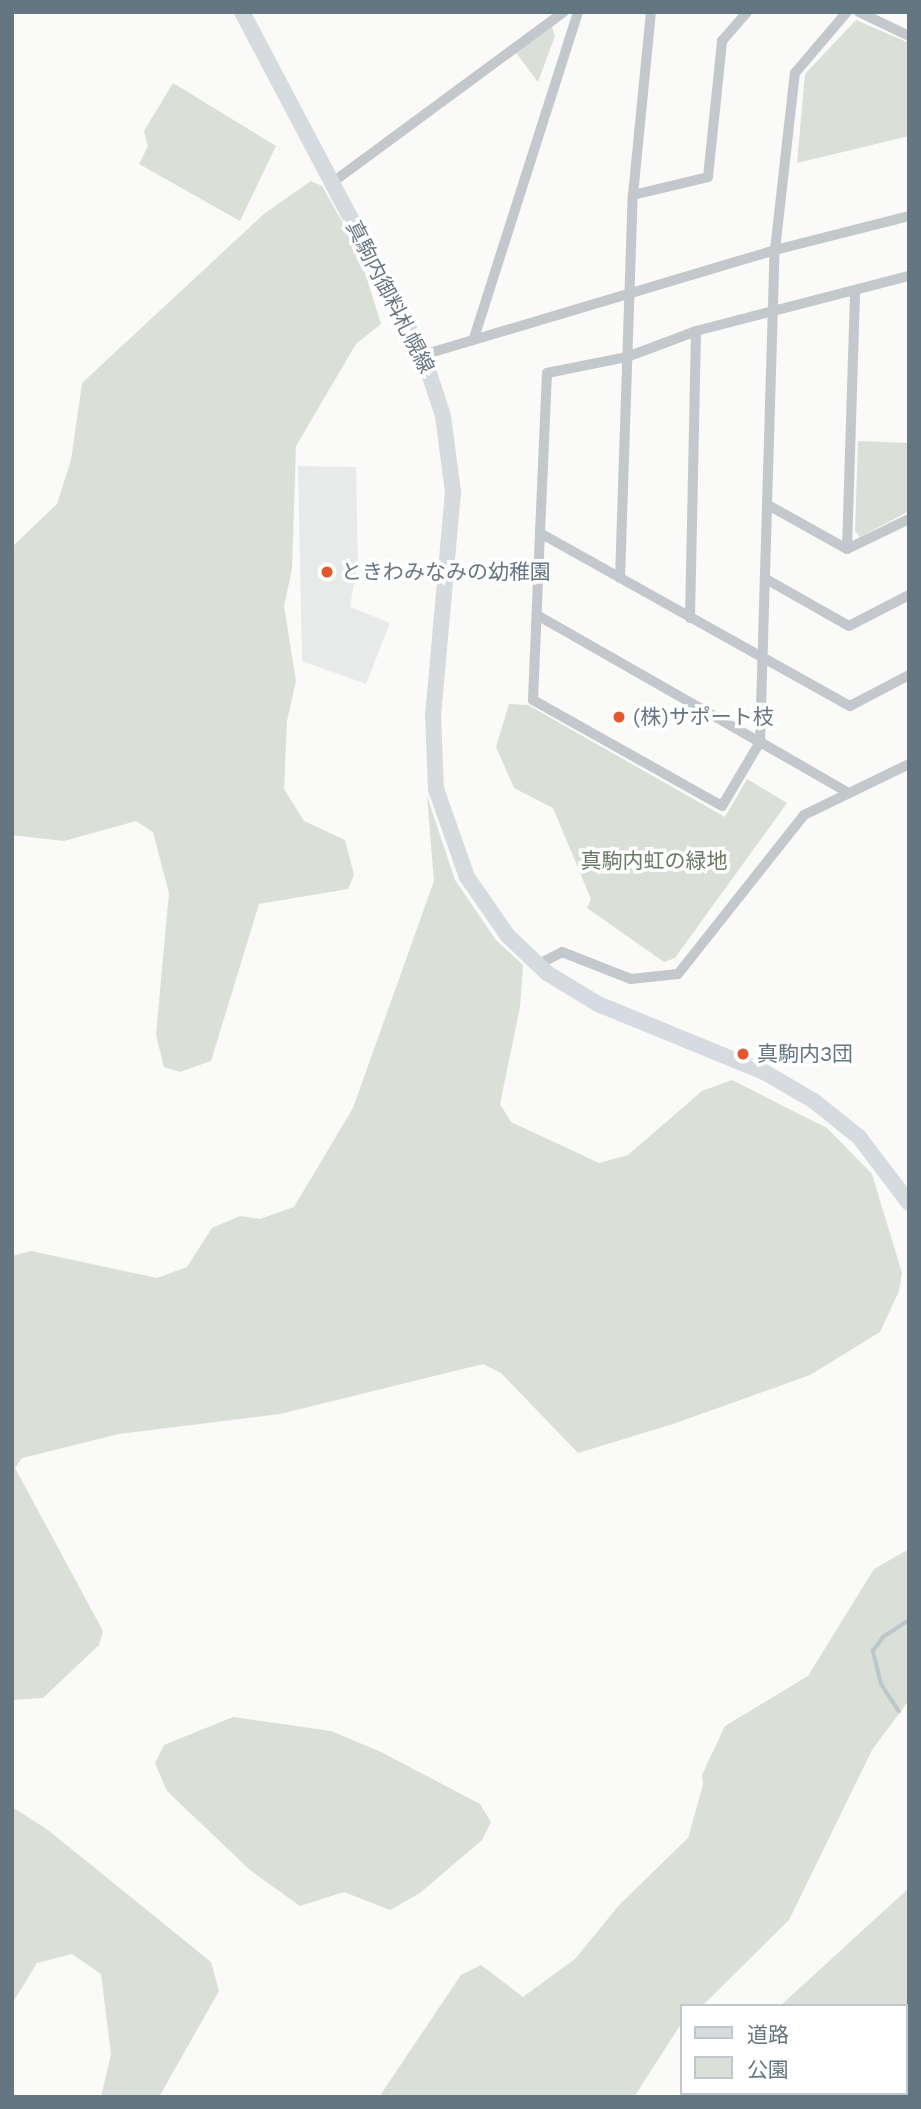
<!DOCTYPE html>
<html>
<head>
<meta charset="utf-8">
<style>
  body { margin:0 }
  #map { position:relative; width:921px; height:2109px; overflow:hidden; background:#fafaf8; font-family:"Work Sans","Noto Sans JP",sans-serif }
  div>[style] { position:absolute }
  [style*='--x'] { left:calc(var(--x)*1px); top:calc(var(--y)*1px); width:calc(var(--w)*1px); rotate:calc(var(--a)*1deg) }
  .built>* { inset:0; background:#e8e9e9 }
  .green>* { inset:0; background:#dadfd7 }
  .stream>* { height:3.5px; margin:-1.75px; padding:0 1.75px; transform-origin:1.75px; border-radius:1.75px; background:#bbc7cb }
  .minor>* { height:10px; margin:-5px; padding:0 5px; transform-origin:5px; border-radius:5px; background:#c3c8cc }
  .secondary>* { height:16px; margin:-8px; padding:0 8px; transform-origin:8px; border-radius:8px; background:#d6dbdf }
  .dots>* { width:19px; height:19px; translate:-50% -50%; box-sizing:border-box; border:4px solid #fff; border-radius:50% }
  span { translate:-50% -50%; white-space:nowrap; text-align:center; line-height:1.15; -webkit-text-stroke:7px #fff; paint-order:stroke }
  .street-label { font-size:21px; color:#657683 }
  .poi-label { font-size:21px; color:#657683 }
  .left { translate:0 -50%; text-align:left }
  .park-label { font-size:21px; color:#687a64 }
  .frame { position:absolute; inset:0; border:14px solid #657683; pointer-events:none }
  .legend { position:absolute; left:680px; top:2004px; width:228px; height:91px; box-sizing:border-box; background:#fff; border:2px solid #c1c8cd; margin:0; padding:9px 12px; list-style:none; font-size:21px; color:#657683 }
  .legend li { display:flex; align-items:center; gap:14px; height:35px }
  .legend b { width:35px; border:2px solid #c1c8cd }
</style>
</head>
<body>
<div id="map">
  <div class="built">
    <i style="clip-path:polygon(298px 466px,356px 467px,358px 561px,350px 607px,390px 623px,366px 684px,302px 661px)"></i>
  </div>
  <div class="green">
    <i style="clip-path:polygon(856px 20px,909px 43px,909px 136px,797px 163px,805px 74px)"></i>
    <i style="clip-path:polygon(552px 27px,555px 36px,538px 82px,514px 50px,539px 29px)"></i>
    <i style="clip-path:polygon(173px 83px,276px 146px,240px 221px,139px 164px,148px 146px,144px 131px)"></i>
    <i style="clip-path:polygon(311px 181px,322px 186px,358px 250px,381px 324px,356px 344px,296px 446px,292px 569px,284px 606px,296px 681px,287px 721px,284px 789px,304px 821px,345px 840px,354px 875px,348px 889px,259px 904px,211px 1061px,180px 1072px,164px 1067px,156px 1035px,169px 893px,153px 832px,136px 821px,64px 841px,12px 835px,12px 547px,57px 504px,71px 460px,82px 383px,265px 213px)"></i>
    <i style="clip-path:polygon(858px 441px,909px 443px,909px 511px,860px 537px,855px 531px)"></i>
    <i style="clip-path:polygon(509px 704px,528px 705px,725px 817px,747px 779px,787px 803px,675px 958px,664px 962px,587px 908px,591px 899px,553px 808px,514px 788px,496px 747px)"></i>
    <i style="clip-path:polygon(427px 796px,455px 880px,496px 940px,523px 965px,520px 1007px,500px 1104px,511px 1122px,599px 1163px,628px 1155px,702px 1091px,732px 1080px,827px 1128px,872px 1174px,902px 1273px,899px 1291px,880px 1332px,810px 1375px,673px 1424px,578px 1453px,501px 1373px,483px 1364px,280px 1414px,119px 1434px,22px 1458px,15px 1468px,103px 1631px,99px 1645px,43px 1698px,12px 1700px,12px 1256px,31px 1251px,157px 1278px,187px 1267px,212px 1228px,240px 1216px,260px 1219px,294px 1207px,353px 1108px,434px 881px)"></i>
    <i style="clip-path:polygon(909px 1549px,909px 1700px,872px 1750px,789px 1920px,702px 2006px,681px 2006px,681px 2024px,634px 2097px,379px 2097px,461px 1975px,481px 1965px,523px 1997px,575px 1959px,620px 1904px,688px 1838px,703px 1785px,702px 1775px,725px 1726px,808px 1676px,874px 1569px)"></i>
    <i style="clip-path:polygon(233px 1717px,331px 1731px,381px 1752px,480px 1804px,491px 1822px,482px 1840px,420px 1893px,390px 1910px,344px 1892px,300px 1906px,250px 1870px,167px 1791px,155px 1763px,164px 1745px)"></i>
    <i style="clip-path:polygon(12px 1807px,48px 1830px,211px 1962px,219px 1991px,159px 2097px,101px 2097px,111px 2054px,101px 1974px,72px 1954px,37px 1963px,12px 2004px)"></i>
    <i style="clip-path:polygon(909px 1888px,909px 2097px,713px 2097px,905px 2093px,905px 2006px,780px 2006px)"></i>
  </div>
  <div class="stream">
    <i style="--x:899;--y:1712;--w:33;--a:-123"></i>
    <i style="--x:881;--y:1684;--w:34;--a:-104"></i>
    <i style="--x:873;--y:1651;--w:17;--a:-54"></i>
    <i style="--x:883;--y:1637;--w:31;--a:-33"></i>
  </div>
  <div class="minor">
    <i style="--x:859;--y:12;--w:55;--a:25.6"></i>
    <i style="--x:333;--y:182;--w:287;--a:-36.4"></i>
    <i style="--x:633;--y:195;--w:77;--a:-13.5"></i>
    <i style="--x:708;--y:177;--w:137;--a:-84.1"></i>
    <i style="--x:722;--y:41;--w:38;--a:-49"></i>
    <i style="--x:474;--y:338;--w:342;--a:-72.3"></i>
    <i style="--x:423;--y:355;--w:367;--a:-16.6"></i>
    <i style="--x:775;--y:250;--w:138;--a:-14.2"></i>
    <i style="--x:768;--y:505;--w:90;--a:29.1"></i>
    <i style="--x:847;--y:549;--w:69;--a:-25.8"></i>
    <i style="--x:540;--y:533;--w:355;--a:29.2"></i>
    <i style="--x:850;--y:706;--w:67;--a:-27.7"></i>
    <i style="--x:847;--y:549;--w:259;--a:-88.2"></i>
    <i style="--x:620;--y:578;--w:383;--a:-88.1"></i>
    <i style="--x:633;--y:195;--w:184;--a:-84.4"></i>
    <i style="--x:766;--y:579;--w:95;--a:29.5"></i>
    <i style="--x:849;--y:626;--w:68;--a:-27.3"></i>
    <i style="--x:537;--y:615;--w:257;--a:29.7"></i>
    <i style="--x:760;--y:742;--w:74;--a:120.7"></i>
    <i style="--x:722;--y:806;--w:217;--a:-150.7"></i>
    <i style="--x:533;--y:700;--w:167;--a:-87.6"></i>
    <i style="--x:540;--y:533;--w:160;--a:-87.5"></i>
    <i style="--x:547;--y:373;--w:82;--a:-11.3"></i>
    <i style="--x:627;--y:357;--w:74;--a:-20.6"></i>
    <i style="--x:696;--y:331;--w:220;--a:-14.5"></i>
    <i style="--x:690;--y:618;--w:287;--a:-88.8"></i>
    <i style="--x:847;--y:792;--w:100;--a:-150.1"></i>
    <i style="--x:760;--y:742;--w:492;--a:-88.3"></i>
    <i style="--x:775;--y:250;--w:178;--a:-83.6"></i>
    <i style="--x:795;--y:73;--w:80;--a:-49.6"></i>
    <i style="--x:537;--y:965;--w:28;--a:-27"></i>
    <i style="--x:562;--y:952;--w:74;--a:21.4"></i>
    <i style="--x:631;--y:979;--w:47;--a:-6.1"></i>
    <i style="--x:678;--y:974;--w:203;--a:-51.6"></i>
    <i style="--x:804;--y:815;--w:117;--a:-25.9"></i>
  </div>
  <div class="secondary">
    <i style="--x:242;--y:12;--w:388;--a:62.2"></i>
    <i style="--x:423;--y:355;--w:64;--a:71.8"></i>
    <i style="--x:443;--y:416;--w:77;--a:82.5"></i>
    <i style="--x:453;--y:492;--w:223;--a:95.1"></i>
    <i style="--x:433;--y:714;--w:75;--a:87.7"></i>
    <i style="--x:436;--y:789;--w:93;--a:70.6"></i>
    <i style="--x:467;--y:877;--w:72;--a:55.2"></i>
    <i style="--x:508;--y:936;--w:54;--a:43.5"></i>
    <i style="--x:547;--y:973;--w:60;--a:31.3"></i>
    <i style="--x:598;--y:1004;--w:179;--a:22.3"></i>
    <i style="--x:764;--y:1072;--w:58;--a:30.1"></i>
    <i style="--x:814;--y:1101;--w:58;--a:38.7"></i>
    <i style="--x:859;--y:1137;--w:83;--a:52.9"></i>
  </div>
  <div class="dots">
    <i style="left:327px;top:572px;background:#e4572e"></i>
    <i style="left:619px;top:717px;background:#e4572e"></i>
    <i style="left:743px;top:1054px;background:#e4572e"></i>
  </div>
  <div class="street-label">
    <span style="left:390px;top:297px;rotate:63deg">真駒内御料札幌線</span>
  </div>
  <div class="poi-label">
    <span class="left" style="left:341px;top:572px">ときわみなみの幼稚園</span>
    <span class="left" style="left:633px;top:717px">(株)サポート枝</span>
    <span class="left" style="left:757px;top:1054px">真駒内3団</span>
  </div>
  <div class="park-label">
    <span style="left:654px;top:861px">真駒内虹の緑地</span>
  </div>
  <div class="frame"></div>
  <ul class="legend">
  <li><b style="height:9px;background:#d6dbdf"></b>道路</li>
  <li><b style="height:19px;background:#dadfd7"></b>公園</li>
  </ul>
</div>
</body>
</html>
